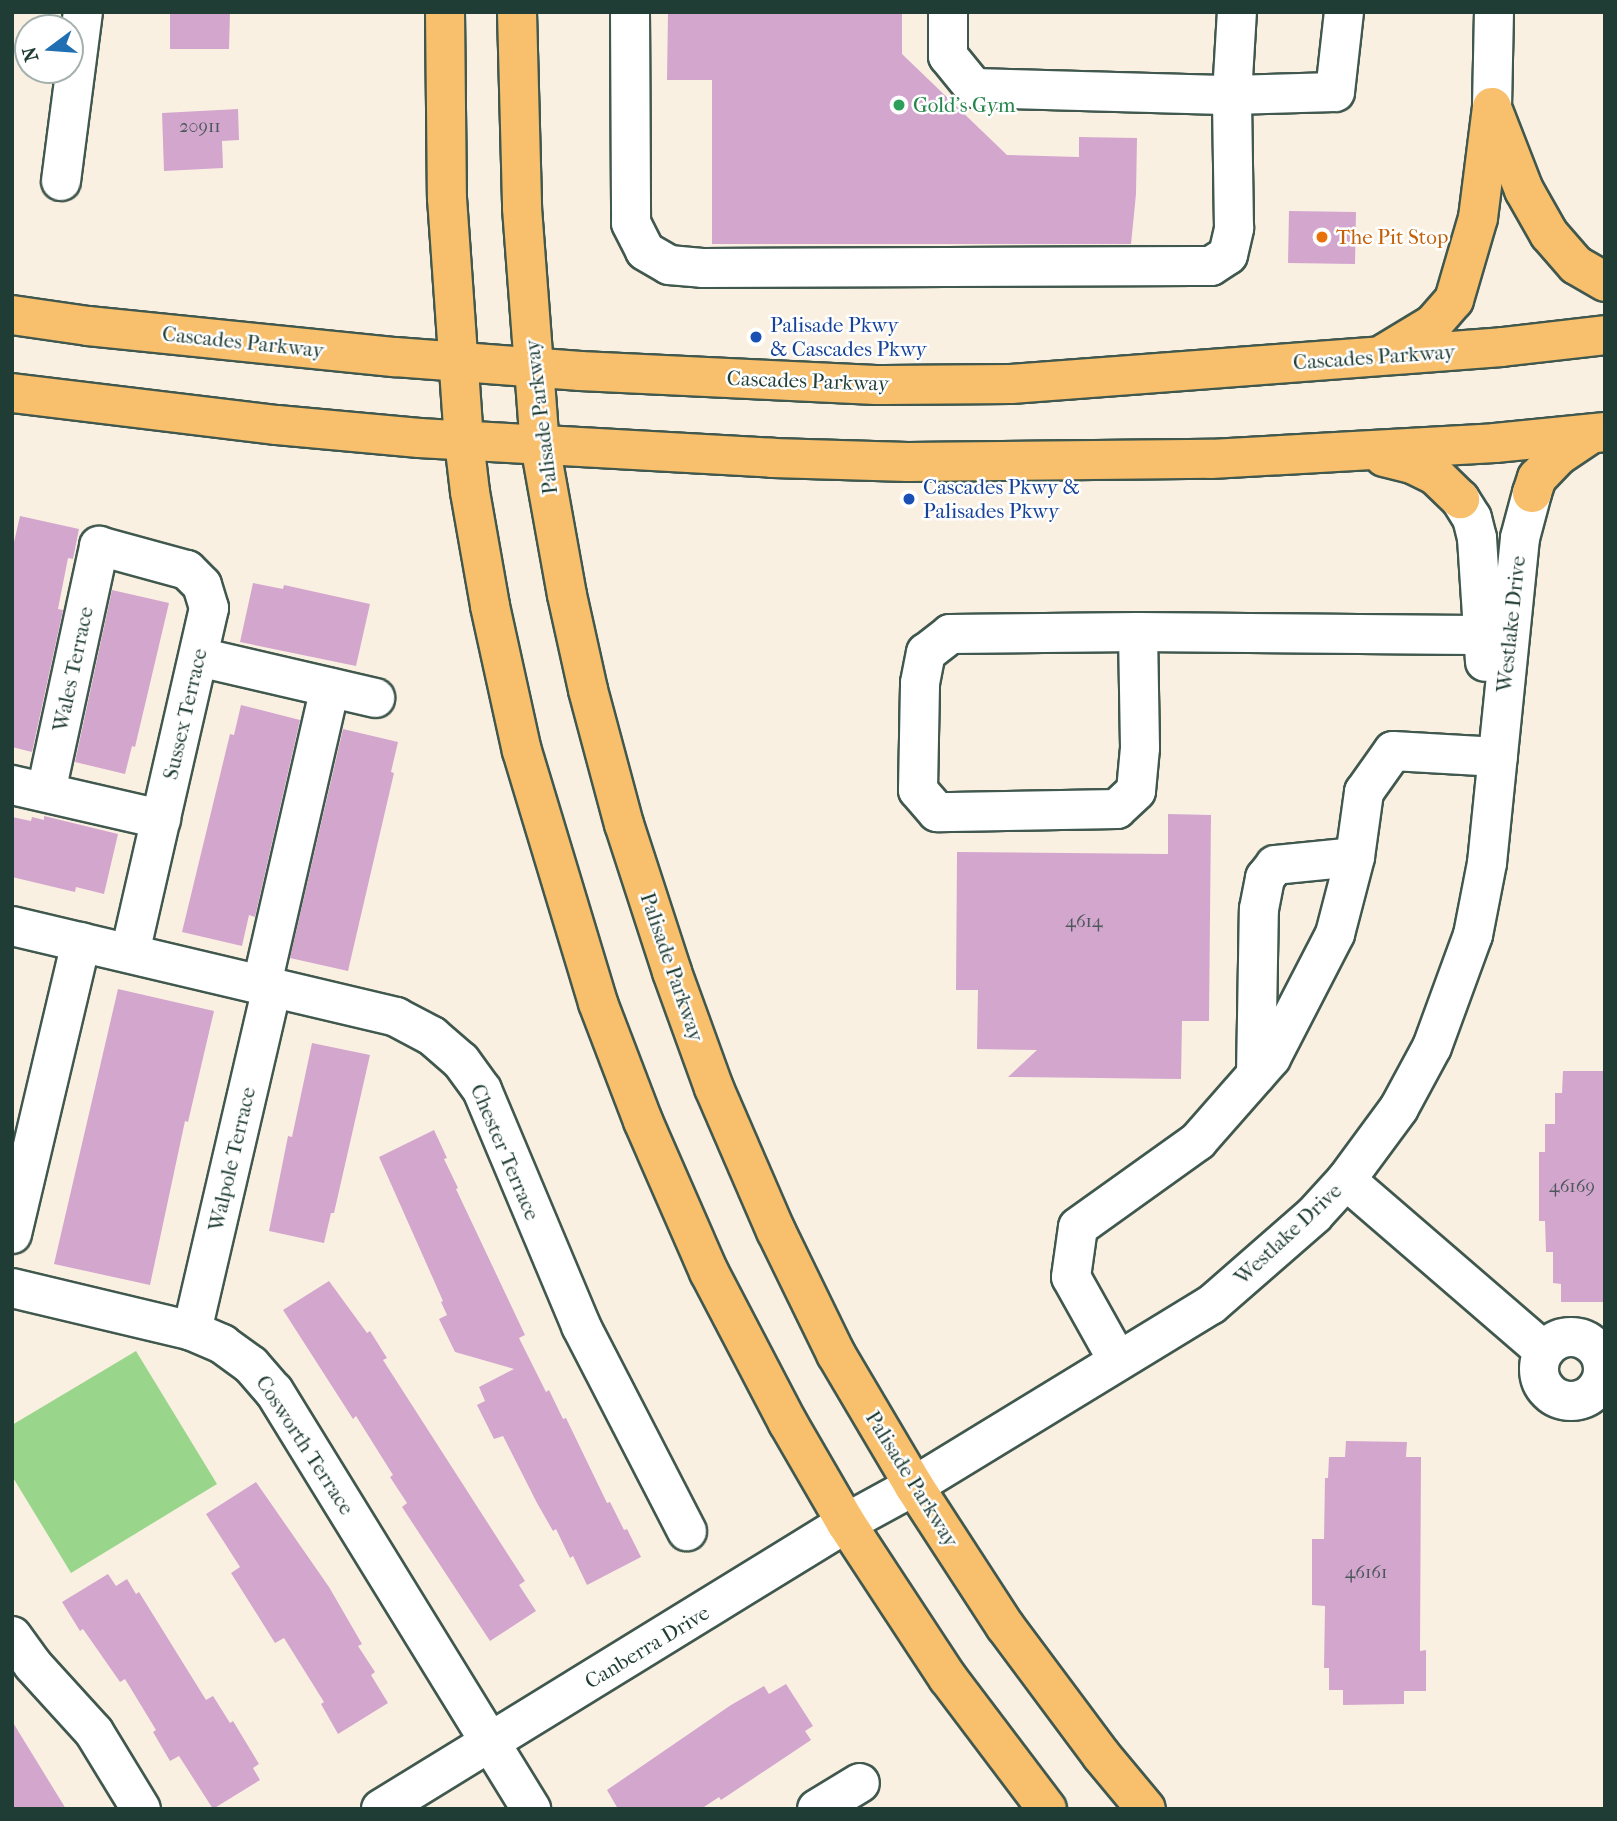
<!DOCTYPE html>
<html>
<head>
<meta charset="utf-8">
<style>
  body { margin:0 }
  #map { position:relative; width:1617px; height:1821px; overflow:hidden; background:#faf0e2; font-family:"IM FELL French Canon",serif }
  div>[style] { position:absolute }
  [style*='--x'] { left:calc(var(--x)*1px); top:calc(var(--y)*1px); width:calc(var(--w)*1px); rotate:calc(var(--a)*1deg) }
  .green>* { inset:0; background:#99d68b }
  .building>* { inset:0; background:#d3a6ce }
  .roads { filter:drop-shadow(2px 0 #40584e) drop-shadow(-2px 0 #40584e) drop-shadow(0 2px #40584e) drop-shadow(0 -2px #40584e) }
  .minor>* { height:38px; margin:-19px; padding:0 19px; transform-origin:19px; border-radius:19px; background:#fff }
  .minor>.ring { margin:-19px; padding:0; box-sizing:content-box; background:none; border:38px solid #fff; border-radius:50% }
  .major>* { height:38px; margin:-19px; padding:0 19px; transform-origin:19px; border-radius:19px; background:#f8bf6c }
  .dots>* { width:19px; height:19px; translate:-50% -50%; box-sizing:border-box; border:4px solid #fff; border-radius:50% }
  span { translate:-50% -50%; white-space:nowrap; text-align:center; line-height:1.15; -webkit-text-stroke:5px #fff; paint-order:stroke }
  .number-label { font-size:18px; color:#4c575a }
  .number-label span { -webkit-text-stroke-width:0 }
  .leisure-label { font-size:21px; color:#27864d }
  .left { translate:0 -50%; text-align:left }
  .food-label { font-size:21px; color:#c56008 }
  .transit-label { font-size:21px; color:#164399 }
  .street-label { font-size:21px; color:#1f3d34 }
  .frame { position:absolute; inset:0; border:14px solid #1f3d34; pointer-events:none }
  .north { position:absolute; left:14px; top:14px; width:70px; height:70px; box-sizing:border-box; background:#fff; border:2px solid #a5b1ae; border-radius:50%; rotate:254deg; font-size:19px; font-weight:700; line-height:28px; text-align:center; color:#1f3d34 }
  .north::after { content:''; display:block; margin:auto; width:24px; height:32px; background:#1f6fb2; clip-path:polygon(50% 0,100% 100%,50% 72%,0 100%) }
</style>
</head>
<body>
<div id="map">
  <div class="green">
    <i style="clip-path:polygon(136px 1351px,217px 1484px,71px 1573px,12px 1476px,12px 1425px)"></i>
  </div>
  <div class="building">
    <i style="clip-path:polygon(170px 12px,230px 12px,229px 49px,170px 49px)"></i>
    <i style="clip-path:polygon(668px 12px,902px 12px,902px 54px,1007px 155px,1079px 157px,1079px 137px,1137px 138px,1136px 194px,1131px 244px,712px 244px,712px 80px,667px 80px)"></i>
    <i style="clip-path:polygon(238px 109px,239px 140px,222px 141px,223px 168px,164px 171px,162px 113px)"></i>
    <i style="clip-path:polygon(1289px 211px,1356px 212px,1355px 264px,1288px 263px)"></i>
    <i style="clip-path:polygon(20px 516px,79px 529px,73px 559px,68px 558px,58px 609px,63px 610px,32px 752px,12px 747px,12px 551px)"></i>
    <i style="clip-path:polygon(253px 583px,283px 589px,284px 585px,370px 604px,356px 666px,240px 642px)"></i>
    <i style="clip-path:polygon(112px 590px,169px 603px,135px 747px,132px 746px,125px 774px,75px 762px)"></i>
    <i style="clip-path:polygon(241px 705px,300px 720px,255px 917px,249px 915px,242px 946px,182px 932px,230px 734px,234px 735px)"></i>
    <i style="clip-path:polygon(343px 729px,398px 742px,391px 772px,394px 773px,348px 971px,290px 958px)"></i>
    <i style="clip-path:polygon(1168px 814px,1211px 815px,1209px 1021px,1182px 1021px,1181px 1079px,1008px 1077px,1037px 1050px,977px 1049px,978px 990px,956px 990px,957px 852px,1168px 854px)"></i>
    <i style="clip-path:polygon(44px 816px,118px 834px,104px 894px,76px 887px,75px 892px,12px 877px,12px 817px,31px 821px,32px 817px,44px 820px)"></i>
    <i style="clip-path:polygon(118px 989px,214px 1011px,188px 1122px,185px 1121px,150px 1285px,54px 1264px)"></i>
    <i style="clip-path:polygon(312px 1043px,370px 1055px,334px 1213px,331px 1213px,324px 1243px,269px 1231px,288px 1136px,292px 1137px)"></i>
    <i style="clip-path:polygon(1563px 1071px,1605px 1071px,1605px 1302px,1561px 1302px,1561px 1284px,1553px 1283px,1553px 1252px,1546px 1252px,1545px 1221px,1539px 1221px,1539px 1152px,1545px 1152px,1545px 1124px,1555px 1124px,1555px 1093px,1562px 1093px)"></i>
    <i style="clip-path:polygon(434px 1130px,447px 1158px,444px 1159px,458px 1188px,456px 1189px,525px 1335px,519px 1338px,546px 1392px,549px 1390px,563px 1419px,566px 1418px,607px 1503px,610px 1502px,624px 1530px,627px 1529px,641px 1557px,587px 1585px,573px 1556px,570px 1558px,556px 1529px,553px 1531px,537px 1503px,503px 1436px,494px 1439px,477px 1405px,485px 1401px,479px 1387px,514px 1369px,455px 1352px,439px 1319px,447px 1315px,441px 1302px,443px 1301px,379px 1157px)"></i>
    <i style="clip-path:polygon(329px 1281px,367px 1333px,370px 1331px,387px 1358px,383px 1360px,525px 1581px,519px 1585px,536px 1611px,490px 1641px,402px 1507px,407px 1503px,390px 1477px,393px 1475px,356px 1416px,353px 1419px,283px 1310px)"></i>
    <i style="clip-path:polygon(1346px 1441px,1407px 1442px,1406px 1457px,1421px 1457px,1420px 1651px,1426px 1650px,1426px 1691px,1404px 1691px,1404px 1704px,1343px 1705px,1343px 1690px,1329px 1690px,1329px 1668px,1324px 1668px,1325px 1606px,1312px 1605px,1312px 1539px,1324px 1539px,1325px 1478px,1328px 1478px,1329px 1457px,1345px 1457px)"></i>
    <i style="clip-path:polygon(256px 1482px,329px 1587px,362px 1644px,358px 1646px,375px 1672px,371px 1675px,388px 1703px,338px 1734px,321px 1704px,324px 1702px,284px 1638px,275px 1643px,231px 1573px,240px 1567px,206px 1514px)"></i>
    <i style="clip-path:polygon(108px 1574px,116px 1586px,127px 1579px,136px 1594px,139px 1592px,206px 1700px,213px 1696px,230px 1723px,233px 1721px,259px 1764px,253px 1768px,260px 1780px,213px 1809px,179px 1756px,170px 1761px,153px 1732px,156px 1730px,125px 1679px,120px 1682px,83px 1629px,80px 1631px,62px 1602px)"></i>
    <i style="clip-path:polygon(786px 1684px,813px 1726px,805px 1731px,811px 1740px,721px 1800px,719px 1797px,701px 1809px,618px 1809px,607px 1790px,731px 1705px,764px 1686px,769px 1694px)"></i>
    <i style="clip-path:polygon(12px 1721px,66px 1809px,12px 1809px)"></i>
  </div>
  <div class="roads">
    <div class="minor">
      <i style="--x:630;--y:12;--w:211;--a:89.7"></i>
      <i style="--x:631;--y:223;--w:31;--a:63"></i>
      <i style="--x:645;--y:251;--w:28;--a:30"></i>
      <i style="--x:669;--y:265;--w:33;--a:5"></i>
      <i style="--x:702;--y:268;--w:509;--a:-0.23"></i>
      <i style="--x:1211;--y:266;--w:20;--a:-33"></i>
      <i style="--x:1228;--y:255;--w:28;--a:-77"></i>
      <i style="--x:1234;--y:228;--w:133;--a:-90.9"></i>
      <i style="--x:1232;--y:95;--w:83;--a:-86.6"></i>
      <i style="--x:948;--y:12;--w:44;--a:90"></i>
      <i style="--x:948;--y:56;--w:41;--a:50.9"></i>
      <i style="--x:974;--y:88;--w:258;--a:1.6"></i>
      <i style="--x:1232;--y:95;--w:103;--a:-1.7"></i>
      <i style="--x:1335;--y:92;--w:81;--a:-83.6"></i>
      <i style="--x:1492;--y:107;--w:95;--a:-88.8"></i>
      <i style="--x:61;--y:181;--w:170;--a:-82.6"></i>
      <i style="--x:1460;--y:499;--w:22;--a:58"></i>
      <i style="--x:1472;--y:518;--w:21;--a:76"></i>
      <i style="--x:1477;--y:538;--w:124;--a:86.3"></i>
      <i style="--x:1138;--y:632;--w:116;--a:89"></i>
      <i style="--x:1140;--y:748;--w:43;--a:95.3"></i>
      <i style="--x:1136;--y:791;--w:26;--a:137"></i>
      <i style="--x:1117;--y:809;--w:180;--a:179"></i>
      <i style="--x:937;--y:812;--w:29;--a:-131"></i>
      <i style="--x:918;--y:790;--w:107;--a:-88.9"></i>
      <i style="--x:920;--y:683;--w:31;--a:-79"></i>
      <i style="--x:926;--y:653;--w:31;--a:-38"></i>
      <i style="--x:950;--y:634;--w:188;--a:-0.6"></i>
      <i style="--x:1138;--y:632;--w:343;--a:0.5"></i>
      <i style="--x:199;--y:657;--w:181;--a:13.1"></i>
      <i style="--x:12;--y:785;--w:153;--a:12.9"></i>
      <i style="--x:46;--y:792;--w:252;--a:-77.8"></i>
      <i style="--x:99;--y:546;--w:91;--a:15.3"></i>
      <i style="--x:187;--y:570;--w:21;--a:45"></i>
      <i style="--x:202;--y:585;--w:24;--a:73"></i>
      <i style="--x:209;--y:608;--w:354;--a:102.9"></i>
      <i style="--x:12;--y:926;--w:395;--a:13.3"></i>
      <i style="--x:396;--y:1017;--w:41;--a:27.8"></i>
      <i style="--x:432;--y:1036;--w:38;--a:41"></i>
      <i style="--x:461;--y:1061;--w:36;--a:54"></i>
      <i style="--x:482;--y:1090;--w:256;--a:67.2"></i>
      <i style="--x:581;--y:1326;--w:231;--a:62.7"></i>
      <i style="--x:262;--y:984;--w:304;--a:-77.1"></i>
      <i style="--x:1256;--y:1075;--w:166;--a:-89"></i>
      <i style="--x:1259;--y:909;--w:32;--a:-79"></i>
      <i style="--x:1265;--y:878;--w:16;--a:-52"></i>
      <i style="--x:1275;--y:865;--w:80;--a:-5.7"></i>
      <i style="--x:1346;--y:1180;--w:262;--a:40.8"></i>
      <i style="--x:12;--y:1234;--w:300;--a:-76.7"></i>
      <i style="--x:12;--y:1288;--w:185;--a:13.4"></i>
      <i style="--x:192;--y:1331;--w:33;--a:23"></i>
      <i style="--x:222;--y:1344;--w:36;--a:36"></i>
      <i style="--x:251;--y:1365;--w:35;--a:49"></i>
      <i style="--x:274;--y:1391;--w:491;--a:58.4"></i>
      <i style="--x:192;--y:1331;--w:353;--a:-76.9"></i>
      <i class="ring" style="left:1539px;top:1337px;width:26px;height:26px"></i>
      <i style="--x:1118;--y:1361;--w:96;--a:-119.2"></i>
      <i style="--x:1071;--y:1277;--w:50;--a:-82"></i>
      <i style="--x:1078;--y:1227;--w:148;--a:-35.6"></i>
      <i style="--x:1198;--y:1141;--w:111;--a:-48.7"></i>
      <i style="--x:1271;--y:1058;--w:140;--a:-62.7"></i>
      <i style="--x:1335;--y:934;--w:80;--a:-75.4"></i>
      <i style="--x:1355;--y:857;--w:66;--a:-82.1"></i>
      <i style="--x:1364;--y:792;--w:50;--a:-54.7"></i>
      <i style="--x:1393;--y:751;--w:105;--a:3.3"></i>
      <i style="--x:12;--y:1636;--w:36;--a:54"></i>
      <i style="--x:33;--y:1665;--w:91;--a:47.7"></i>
      <i style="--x:94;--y:1732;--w:90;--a:58.6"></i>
      <i style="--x:381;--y:1809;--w:546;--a:-31.59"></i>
      <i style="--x:846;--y:1523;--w:77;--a:-28.6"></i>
      <i style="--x:914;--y:1486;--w:348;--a:-31.4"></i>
      <i style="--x:1211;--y:1305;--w:137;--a:-41.1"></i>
      <i style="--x:1314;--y:1215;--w:47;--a:-47.6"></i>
      <i style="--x:1346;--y:1180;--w:89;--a:-53.6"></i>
      <i style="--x:1399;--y:1108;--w:69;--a:-61.6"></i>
      <i style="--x:1432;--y:1047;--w:119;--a:-69.9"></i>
      <i style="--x:1473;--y:935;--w:73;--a:-79"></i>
      <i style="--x:1487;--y:863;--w:327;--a:-84.2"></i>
      <i style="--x:1520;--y:538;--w:47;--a:-75.1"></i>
      <i style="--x:817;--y:1809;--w:50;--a:-31.2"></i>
    </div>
    <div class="major">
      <i style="--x:445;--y:12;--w:186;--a:89.4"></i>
      <i style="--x:447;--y:198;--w:244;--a:86"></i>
      <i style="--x:464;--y:441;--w:51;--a:83.3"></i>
      <i style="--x:470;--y:492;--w:116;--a:80"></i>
      <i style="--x:490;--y:606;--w:148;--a:77.6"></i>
      <i style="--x:522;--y:751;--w:263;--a:73.2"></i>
      <i style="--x:598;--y:1003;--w:126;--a:69.1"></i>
      <i style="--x:643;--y:1121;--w:165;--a:66.4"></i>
      <i style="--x:709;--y:1272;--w:170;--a:62.4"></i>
      <i style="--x:788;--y:1423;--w:116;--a:59.9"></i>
      <i style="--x:846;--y:1523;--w:186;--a:56.7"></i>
      <i style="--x:948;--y:1678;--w:164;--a:52.9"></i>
      <i style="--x:517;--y:12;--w:196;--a:88.5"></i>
      <i style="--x:522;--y:208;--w:238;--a:85.7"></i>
      <i style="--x:540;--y:445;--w:152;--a:79.8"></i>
      <i style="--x:567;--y:595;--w:97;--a:77.5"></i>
      <i style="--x:588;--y:690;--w:139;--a:75"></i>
      <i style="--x:624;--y:824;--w:156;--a:72"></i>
      <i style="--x:672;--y:972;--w:123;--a:70.1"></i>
      <i style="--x:714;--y:1088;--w:156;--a:66.6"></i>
      <i style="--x:776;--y:1231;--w:137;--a:64"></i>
      <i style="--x:836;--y:1354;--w:153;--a:59.4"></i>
      <i style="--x:914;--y:1486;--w:167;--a:57"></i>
      <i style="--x:1005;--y:1626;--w:161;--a:53.3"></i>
      <i style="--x:1101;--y:1755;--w:70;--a:50.2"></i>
      <i style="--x:1494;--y:113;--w:83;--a:68.7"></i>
      <i style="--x:1524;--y:190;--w:51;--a:60.4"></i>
      <i style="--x:1549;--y:234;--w:41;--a:48.9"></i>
      <i style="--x:1576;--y:265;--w:34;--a:30"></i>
      <i style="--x:12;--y:315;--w:77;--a:8.2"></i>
      <i style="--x:88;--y:326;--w:309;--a:5.8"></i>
      <i style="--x:395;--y:357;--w:186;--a:4.3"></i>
      <i style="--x:580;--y:371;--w:296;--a:2.7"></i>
      <i style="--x:876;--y:385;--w:135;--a:-0.4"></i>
      <i style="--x:1011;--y:384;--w:492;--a:-4.3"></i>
      <i style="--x:1502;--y:347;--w:104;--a:-6.6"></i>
      <i style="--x:1385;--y:353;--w:56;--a:-31.1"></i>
      <i style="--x:1433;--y:324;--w:32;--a:-49"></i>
      <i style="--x:1454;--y:300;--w:85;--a:-73.7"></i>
      <i style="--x:1478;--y:218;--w:112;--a:-82.8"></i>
      <i style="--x:12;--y:393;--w:267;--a:6.9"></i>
      <i style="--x:277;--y:425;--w:143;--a:5.2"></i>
      <i style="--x:419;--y:438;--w:355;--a:3.2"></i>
      <i style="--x:773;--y:458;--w:135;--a:1.7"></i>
      <i style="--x:908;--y:462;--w:303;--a:-0.6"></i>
      <i style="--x:1211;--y:459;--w:284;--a:-3.2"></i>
      <i style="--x:1495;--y:443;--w:111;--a:-5.7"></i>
      <i style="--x:1384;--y:457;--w:29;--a:14"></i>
      <i style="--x:1412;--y:464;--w:25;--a:26"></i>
      <i style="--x:1435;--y:475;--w:35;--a:44"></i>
      <i style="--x:1532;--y:493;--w:16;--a:-72"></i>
      <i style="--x:1537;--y:478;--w:30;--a:-46"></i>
      <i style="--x:1558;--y:456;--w:40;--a:-34"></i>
    </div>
  </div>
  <div class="dots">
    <i style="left:899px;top:105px;background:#2e9e5b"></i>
    <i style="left:1322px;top:237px;background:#e8710a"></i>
    <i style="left:756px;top:337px;background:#1a4fb4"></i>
    <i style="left:909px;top:499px;background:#1a4fb4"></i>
  </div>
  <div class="number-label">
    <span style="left:200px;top:127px">20911</span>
    <span style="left:1084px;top:922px">4614</span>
    <span style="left:1572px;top:1187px">46169</span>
    <span style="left:1366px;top:1573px">46161</span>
  </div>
  <div class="leisure-label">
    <span class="left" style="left:913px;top:105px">Gold's Gym</span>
  </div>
  <div class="food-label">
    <span class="left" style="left:1336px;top:237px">The Pit Stop</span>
  </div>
  <div class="transit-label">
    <span class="left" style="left:770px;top:337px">Palisade Pkwy<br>&amp; Cascades Pkwy</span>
    <span class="left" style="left:923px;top:499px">Cascades Pkwy &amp;<br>Palisades Pkwy</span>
  </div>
  <div class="street-label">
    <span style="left:243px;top:342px;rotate:6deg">Cascades Parkway</span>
    <span style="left:1374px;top:357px;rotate:-4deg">Cascades Parkway</span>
    <span style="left:808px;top:381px;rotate:2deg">Cascades Parkway</span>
    <span style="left:541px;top:417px;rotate:-97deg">Palisade Parkway</span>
    <span style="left:1511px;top:624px;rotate:-84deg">Westlake Drive</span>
    <span style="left:73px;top:669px;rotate:-78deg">Wales Terrace</span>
    <span style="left:185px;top:714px;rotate:-77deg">Sussex Terrace</span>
    <span style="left:672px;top:967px;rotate:71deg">Palisade Parkway</span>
    <span style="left:505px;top:1152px;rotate:67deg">Chester Terrace</span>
    <span style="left:232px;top:1159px;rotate:-77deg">Walpole Terrace</span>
    <span style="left:1288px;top:1234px;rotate:-43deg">Westlake Drive</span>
    <span style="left:305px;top:1445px;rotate:57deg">Cosworth Terrace</span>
    <span style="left:912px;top:1479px;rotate:58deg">Palisade Parkway</span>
    <span style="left:647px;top:1647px;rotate:-31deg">Canberra Drive</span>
  </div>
  <div class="frame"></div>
  <div class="north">N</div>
</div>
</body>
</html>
